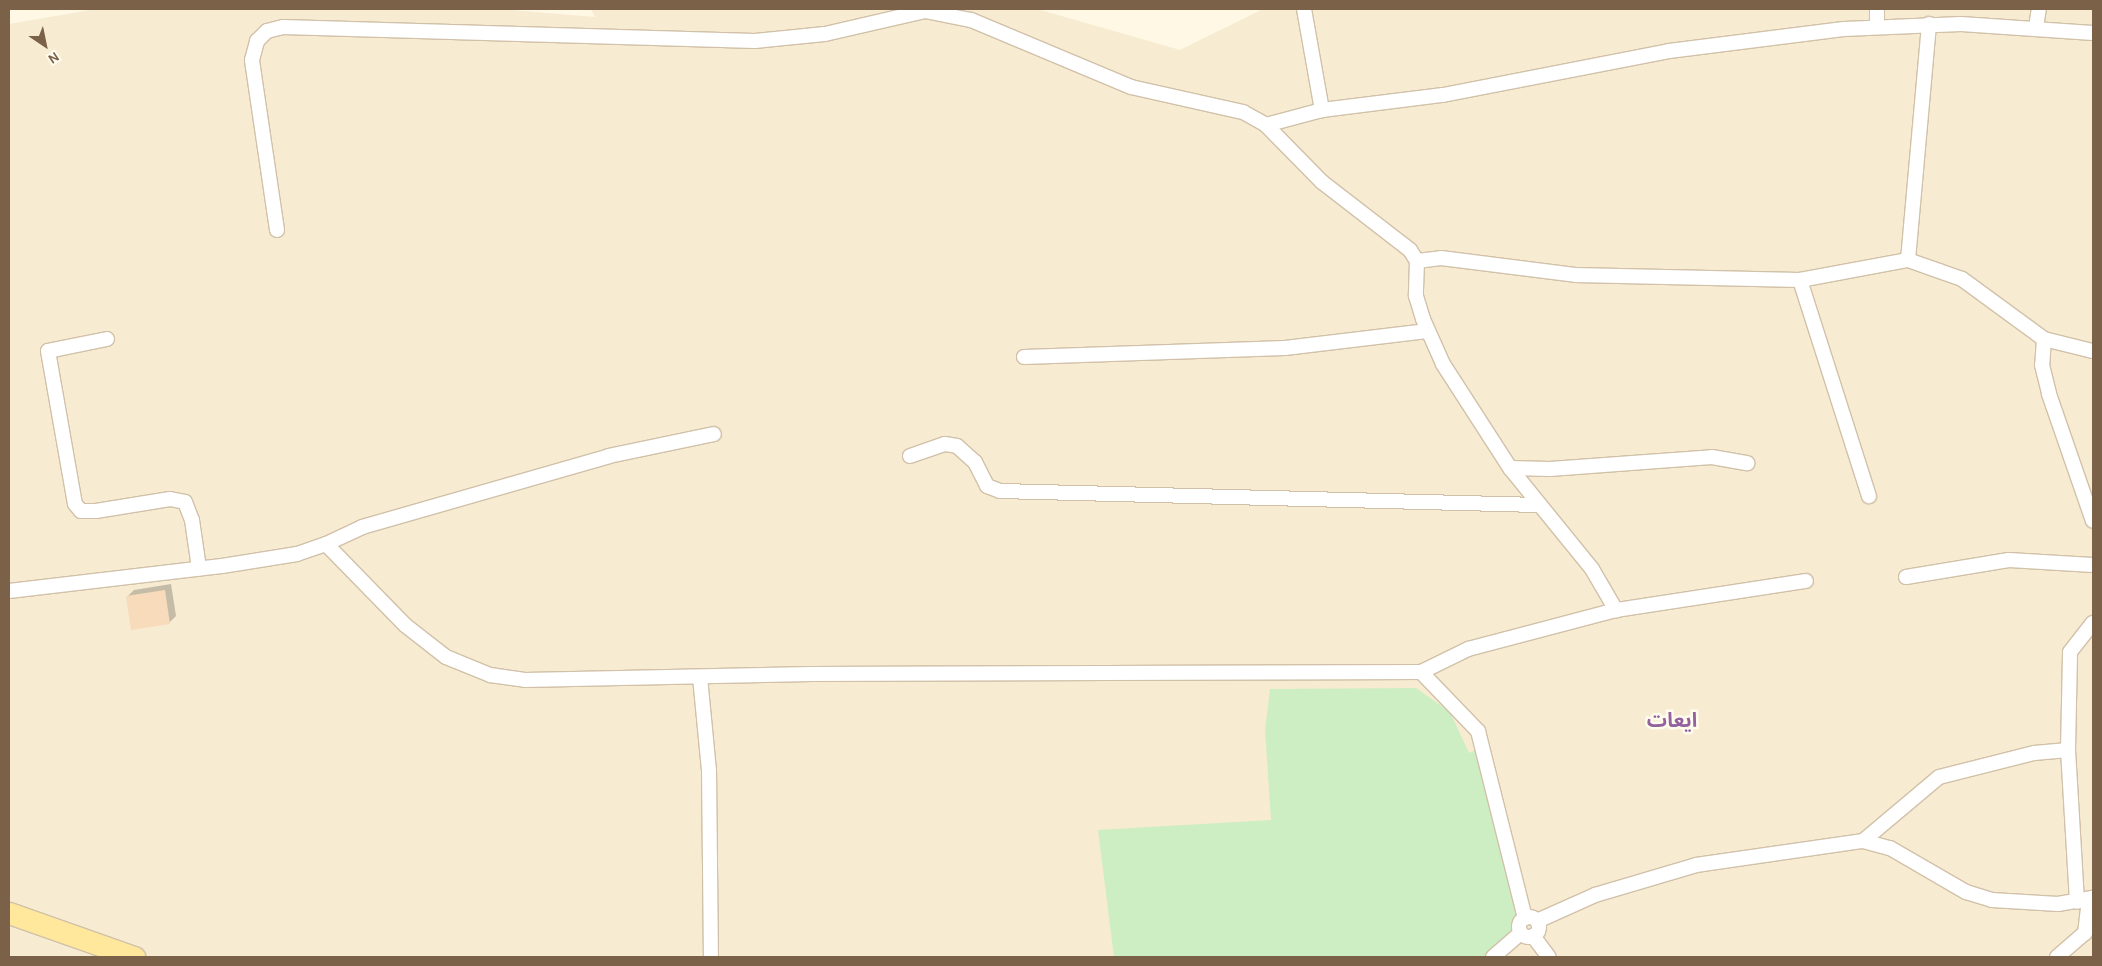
<!DOCTYPE html>
<html>
<head>
<meta charset="utf-8">
<style>
  body { margin:0 }
  #map { position:relative; width:2102px; height:966px; overflow:hidden; background:#fef8e5; font-family:Karla,"Noto Sans Arabic",sans-serif }
  div>[style] { position:absolute }
  [style*='--x'] { left:calc(var(--x)*1px); top:calc(var(--y)*1px); width:calc(var(--w)*1px); rotate:calc(var(--a)*1deg) }
  .residential>* { inset:0; background:#f7ebd2 }
  .green>* { inset:0; background:#cdeec2 }
  .shadow>* { inset:0; background:#0003 }
  .building>* { inset:0; background:#f7dbba }
  .roads { filter:drop-shadow(1px 0 #d1c1a9) drop-shadow(-1px 0 #d1c1a9) drop-shadow(0 1px #d1c1a9) drop-shadow(0 -1px #d1c1a9) }
  .minor>* { height:14px; margin:-7px; padding:0 7px; transform-origin:7px; border-radius:7px; background:#fff }
  .minor>.ring { margin:-7px; padding:0; box-sizing:content-box; background:none; border:14px solid #fff; border-radius:50% }
  .primary>* { height:21px; margin:-10.5px; padding:0 10.5px; transform-origin:10.5px; border-radius:10.5px; background:#ffe89b }
  span { translate:-50% -50%; white-space:nowrap; text-align:center; line-height:1.15; -webkit-text-stroke:5px #fffbed; paint-order:stroke }
  .quarter-label { font-size:20px; color:#93629e; font-weight:700 }
  .frame { position:absolute; inset:0; border:10px solid #7a6147; pointer-events:none }
  .north { position:absolute; left:20px; top:20px; width:50px; height:50px; -webkit-text-stroke:4px #fffbed; paint-order:stroke; rotate:146deg; font-size:14px; font-weight:700; line-height:20px; text-align:center; color:#7a6147 }
  .north::after { content:''; display:block; margin:auto; width:18px; height:22px; background:#7a6147; clip-path:polygon(50% 0,100% 100%,50% 72%,0 100%) }
</style>
</head>
<body>
<div id="map">
  <div class="residential">
    <i style="clip-path:polygon(96px 9px,499px 9px,595px 17px,591px 9px,1037px 9px,1180px 50px,1263px 9px,2093px 9px,2093px 957px,9px 957px,9px 24px)"></i>
  </div>
  <div class="green">
    <i style="clip-path:polygon(1416px 688px,1450px 712px,1469px 753px,1480px 748px,1519px 922px,1489px 957px,1114px 957px,1098px 830px,1271px 820px,1265px 730px,1270px 689px)"></i>
  </div>
  <div class="shadow">
    <i style="clip-path:polygon(171px 584px,176px 616px,170px 622px,128px 596px,134px 590px)"></i>
  </div>
  <div class="building">
    <i style="clip-path:polygon(165px 590px,170px 624px,131px 630px,126px 596px)"></i>
  </div>
  <div class="roads">
    <div class="minor">
      <i style="--x:1304;--y:9;--w:103;--a:79.9"></i>
      <i style="--x:1877;--y:9;--w:17;--a:90"></i>
      <i style="--x:2036;--y:27;--w:18;--a:-81"></i>
      <i style="--x:1266;--y:125;--w:58;--a:-15"></i>
      <i style="--x:1322;--y:110;--w:122;--a:-7.1"></i>
      <i style="--x:1443;--y:95;--w:230;--a:-11"></i>
      <i style="--x:1669;--y:51;--w:176;--a:-7.2"></i>
      <i style="--x:1844;--y:29;--w:117;--a:-2.4"></i>
      <i style="--x:1961;--y:24;--w:132;--a:3.9"></i>
      <i style="--x:277;--y:230;--w:172;--a:-98.4"></i>
      <i style="--x:252;--y:60;--w:20;--a:-75"></i>
      <i style="--x:257;--y:41;--w:14;--a:-45"></i>
      <i style="--x:267;--y:31;--w:16;--a:-14"></i>
      <i style="--x:283;--y:27;--w:472;--a:1.7"></i>
      <i style="--x:755;--y:41;--w:70;--a:-5.7"></i>
      <i style="--x:825;--y:34;--w:103;--a:-13"></i>
      <i style="--x:925;--y:11;--w:47;--a:11.1"></i>
      <i style="--x:971;--y:20;--w:173;--a:22.7"></i>
      <i style="--x:1131;--y:87;--w:115;--a:12.6"></i>
      <i style="--x:1243;--y:112;--w:26;--a:29"></i>
      <i style="--x:1266;--y:125;--w:80;--a:45.5"></i>
      <i style="--x:1322;--y:182;--w:111;--a:37.7"></i>
      <i style="--x:1410;--y:250;--w:13;--a:58"></i>
      <i style="--x:1417;--y:261;--w:35;--a:92"></i>
      <i style="--x:1416;--y:296;--w:24;--a:73"></i>
      <i style="--x:1423;--y:319;--w:49;--a:66"></i>
      <i style="--x:1443;--y:364;--w:124;--a:57.2"></i>
      <i style="--x:1510;--y:468;--w:130;--a:50.9"></i>
      <i style="--x:1592;--y:569;--w:48;--a:59.7"></i>
      <i style="--x:1616;--y:610;--w:153;--a:165.2"></i>
      <i style="--x:1468;--y:649;--w:52;--a:153.9"></i>
      <i style="--x:1908;--y:260;--w:237;--a:-84.9"></i>
      <i style="--x:1417;--y:261;--w:24;--a:-7"></i>
      <i style="--x:1441;--y:258;--w:135;--a:7.2"></i>
      <i style="--x:1575;--y:275;--w:225;--a:1.3"></i>
      <i style="--x:1800;--y:280;--w:110;--a:-10.5"></i>
      <i style="--x:1908;--y:260;--w:57;--a:19.4"></i>
      <i style="--x:1962;--y:279;--w:102;--a:36.2"></i>
      <i style="--x:2044;--y:339;--w:50;--a:13.8"></i>
      <i style="--x:1800;--y:280;--w:227;--a:72.3"></i>
      <i style="--x:107;--y:339;--w:60;--a:168.5"></i>
      <i style="--x:48;--y:351;--w:155;--a:80"></i>
      <i style="--x:75;--y:504;--w:9;--a:49"></i>
      <i style="--x:81;--y:511;--w:15;--a:0"></i>
      <i style="--x:96;--y:511;--w:75;--a:-9.2"></i>
      <i style="--x:170;--y:499;--w:15;--a:11"></i>
      <i style="--x:185;--y:502;--w:19;--a:69"></i>
      <i style="--x:192;--y:520;--w:49;--a:81.7"></i>
      <i style="--x:2044;--y:339;--w:26;--a:94"></i>
      <i style="--x:2042;--y:365;--w:30;--a:76"></i>
      <i style="--x:2049;--y:394;--w:134;--a:70.9"></i>
      <i style="--x:1024;--y:357;--w:261;--a:-2"></i>
      <i style="--x:1285;--y:348;--w:143;--a:-6.8"></i>
      <i style="--x:910;--y:456;--w:37;--a:-19"></i>
      <i style="--x:945;--y:444;--w:12;--a:9"></i>
      <i style="--x:957;--y:446;--w:24;--a:42"></i>
      <i style="--x:975;--y:462;--w:27;--a:63"></i>
      <i style="--x:987;--y:486;--w:14;--a:21"></i>
      <i style="--x:1000;--y:491;--w:540;--a:1.49"></i>
      <i style="--x:1510;--y:468;--w:40;--a:1.4"></i>
      <i style="--x:1550;--y:469;--w:162;--a:-4.2"></i>
      <i style="--x:1712;--y:457;--w:36;--a:10"></i>
      <i style="--x:326;--y:544;--w:40;--a:-25"></i>
      <i style="--x:362;--y:527;--w:257;--a:-16"></i>
      <i style="--x:609;--y:456;--w:107;--a:-11.8"></i>
      <i style="--x:1906;--y:577;--w:104;--a:-9.4"></i>
      <i style="--x:2009;--y:560;--w:84;--a:3.4"></i>
      <i style="--x:9;--y:591;--w:214;--a:-6.7"></i>
      <i style="--x:222;--y:566;--w:76;--a:-9.1"></i>
      <i style="--x:297;--y:554;--w:31;--a:-19"></i>
      <i style="--x:326;--y:544;--w:113;--a:45.7"></i>
      <i style="--x:405;--y:625;--w:52;--a:38"></i>
      <i style="--x:446;--y:657;--w:48;--a:22.2"></i>
      <i style="--x:490;--y:675;--w:35;--a:8"></i>
      <i style="--x:525;--y:680;--w:286;--a:-1.2"></i>
      <i style="--x:811;--y:674;--w:610;--a:-0.19"></i>
      <i style="--x:1421;--y:672;--w:82;--a:46"></i>
      <i style="--x:1478;--y:731;--w:193;--a:75.9"></i>
      <i style="--x:1616;--y:610;--w:192;--a:-8.7"></i>
      <i style="--x:700;--y:677;--w:93;--a:84.5"></i>
      <i style="--x:709;--y:770;--w:187;--a:89.4"></i>
      <i style="--x:2068;--y:750;--w:152;--a:86.6"></i>
      <i style="--x:1863;--y:841;--w:99;--a:-40.1"></i>
      <i style="--x:1939;--y:777;--w:98;--a:-14.2"></i>
      <i style="--x:2034;--y:753;--w:34;--a:-5"></i>
      <i style="--x:2068;--y:750;--w:98;--a:-88.8"></i>
      <i style="--x:2070;--y:652;--w:37;--a:-52"></i>
      <i class="ring" style="left:1519px;top:917px;width:6px;height:6px"></i>
      <i style="--x:1537;--y:921;--w:64;--a:-24.1"></i>
      <i style="--x:1595;--y:895;--w:105;--a:-16.5"></i>
      <i style="--x:1696;--y:865;--w:169;--a:-8.2"></i>
      <i style="--x:1863;--y:841;--w:28;--a:15"></i>
      <i style="--x:1890;--y:848;--w:88;--a:30.1"></i>
      <i style="--x:1966;--y:892;--w:27;--a:17"></i>
      <i style="--x:1992;--y:900;--w:66;--a:3.5"></i>
      <i style="--x:2058;--y:904;--w:36;--a:-10"></i>
      <i style="--x:1533;--y:936;--w:26;--a:53"></i>
      <i style="--x:1493;--y:957;--w:37;--a:-41"></i>
      <i style="--x:2057;--y:957;--w:37;--a:-41"></i>
      <i style="--x:2085;--y:933;--w:34;--a:-83"></i>
    </div>
    <div class="primary">
      <i style="--x:9;--y:913;--w:133;--a:19.4"></i>
    </div>
  </div>
  <div class="quarter-label">
    <span style="left:1672px;top:720px">ايعات</span>
  </div>
  <div class="frame"></div>
  <div class="north">N</div>
</div>
</body>
</html>
